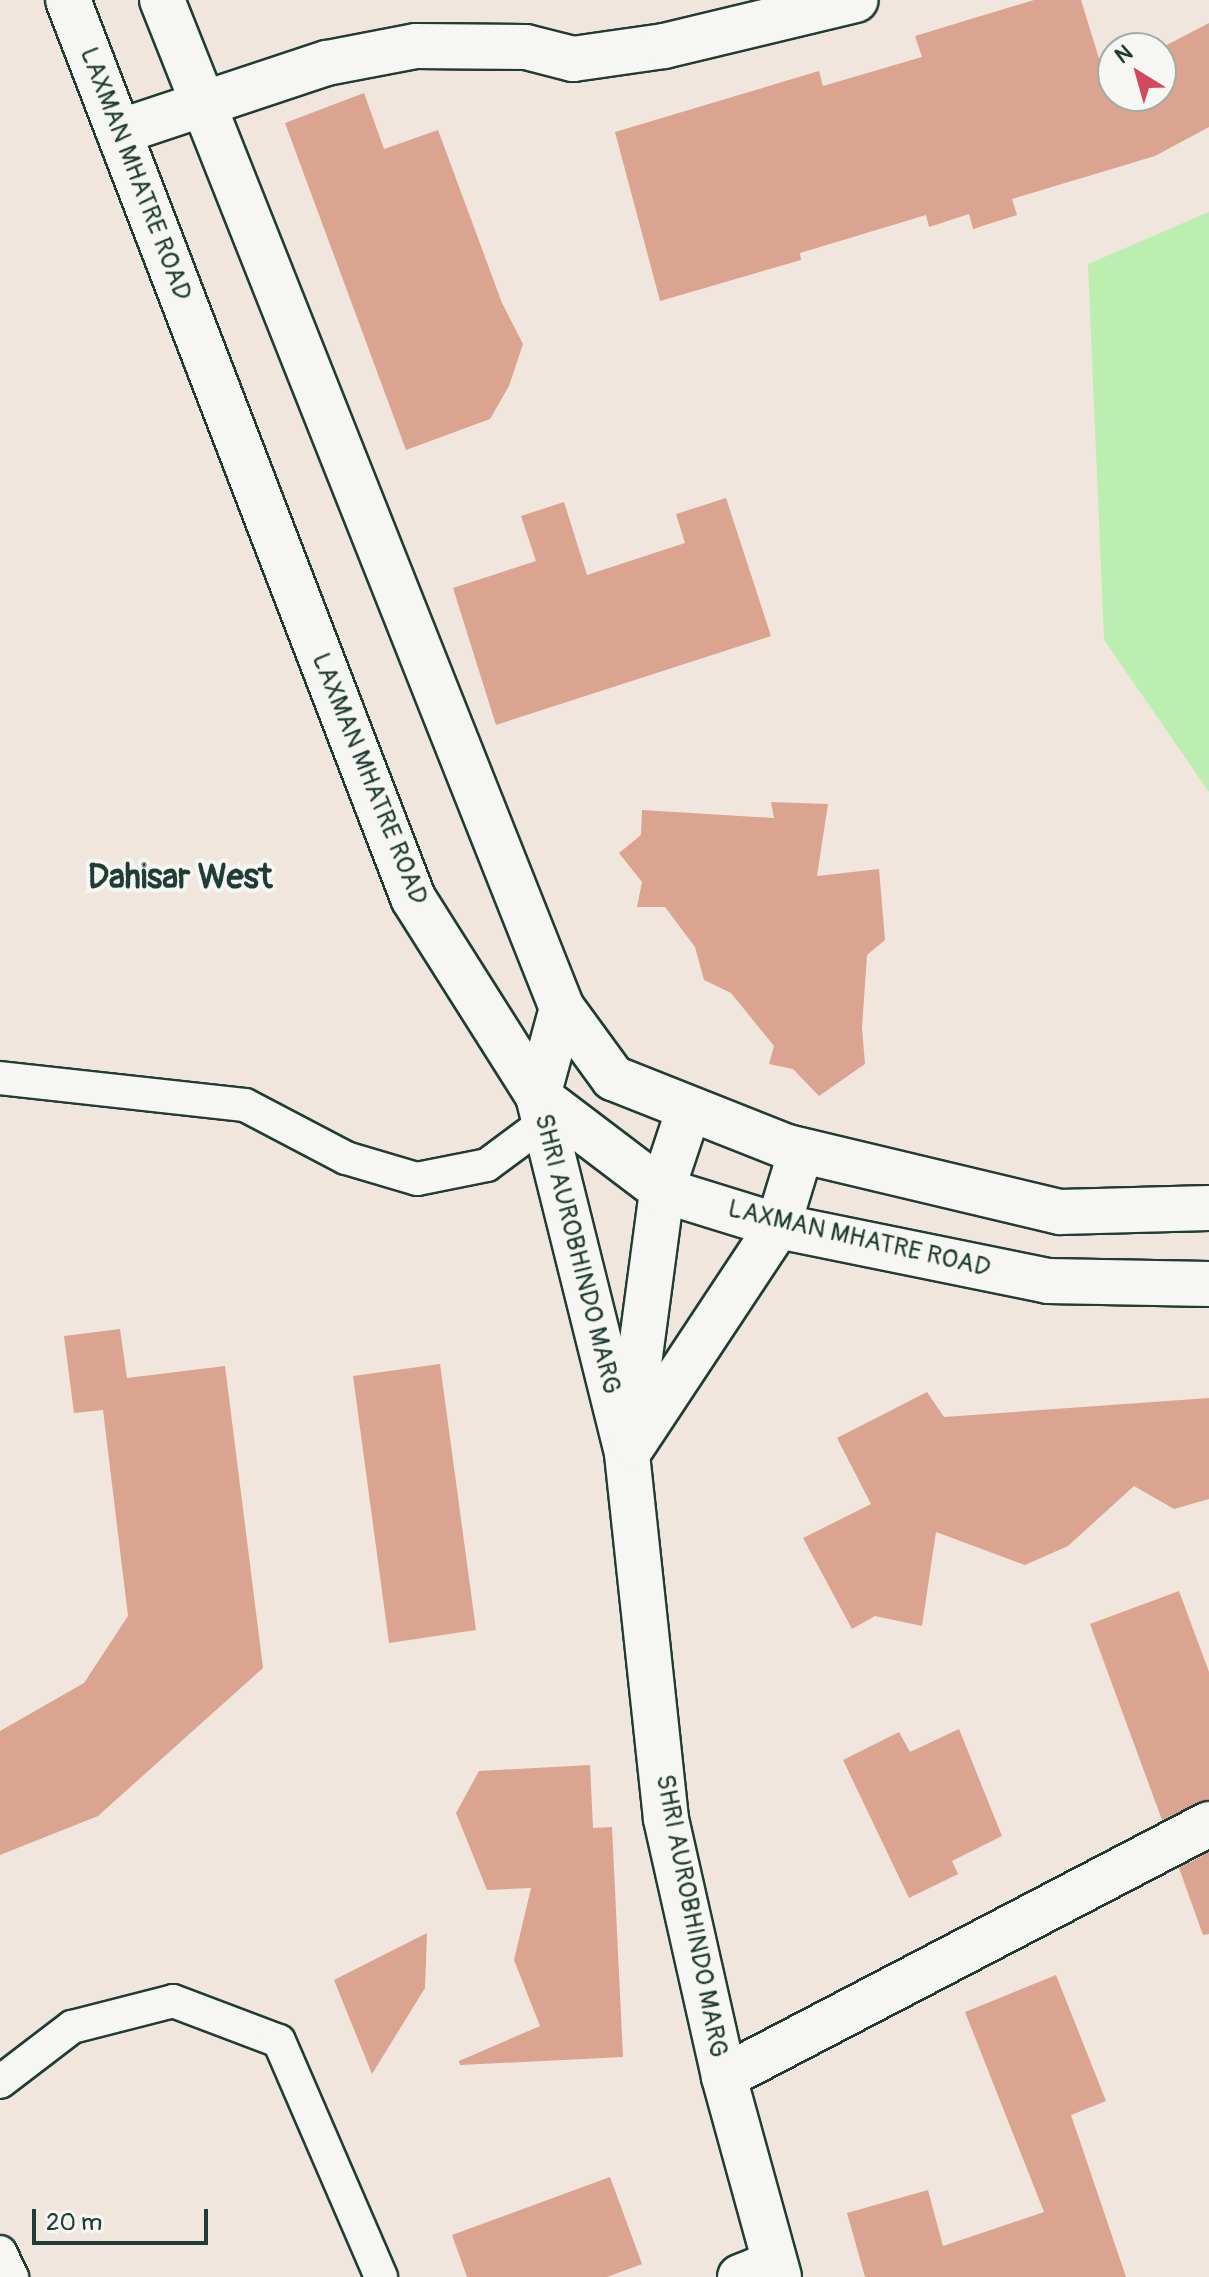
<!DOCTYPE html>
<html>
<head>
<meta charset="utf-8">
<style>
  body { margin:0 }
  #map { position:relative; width:1209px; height:2277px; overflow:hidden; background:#f0e6de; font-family:Pangolin,sans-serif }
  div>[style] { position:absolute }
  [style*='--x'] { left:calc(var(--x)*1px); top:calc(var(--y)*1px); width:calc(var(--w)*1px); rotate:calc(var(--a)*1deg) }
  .green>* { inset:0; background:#bcefaf }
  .building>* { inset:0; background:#daa490 }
  .roads { filter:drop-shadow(2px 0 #1f3d34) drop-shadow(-2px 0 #1f3d34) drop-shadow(0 2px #1f3d34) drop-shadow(0 -2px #1f3d34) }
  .lane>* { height:32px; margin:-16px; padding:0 16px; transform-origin:16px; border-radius:16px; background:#f6f6f2 }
  .street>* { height:44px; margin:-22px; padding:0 22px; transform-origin:22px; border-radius:22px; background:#f6f6f2 }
  .secondary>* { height:44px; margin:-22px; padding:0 22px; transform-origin:22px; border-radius:22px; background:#f6f6f2 }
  span { translate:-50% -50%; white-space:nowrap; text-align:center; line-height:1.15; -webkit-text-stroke:8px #f6f6f2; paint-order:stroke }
  .street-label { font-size:26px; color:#1f3d34 }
  .district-label { font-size:34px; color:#1f3d34; font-weight:700 }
  .north { position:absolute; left:1097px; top:32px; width:80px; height:80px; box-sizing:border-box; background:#f6f6f2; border:2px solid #a0aca6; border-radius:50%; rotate:323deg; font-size:22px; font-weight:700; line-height:32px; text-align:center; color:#1f3d34 }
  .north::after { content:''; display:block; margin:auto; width:28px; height:36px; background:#d1495b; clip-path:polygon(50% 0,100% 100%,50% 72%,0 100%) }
  .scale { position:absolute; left:32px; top:2209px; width:176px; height:36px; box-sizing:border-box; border:4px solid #1f3d34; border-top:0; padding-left:10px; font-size:24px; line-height:28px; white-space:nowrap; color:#1f3d34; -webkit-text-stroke:6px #f6f6f2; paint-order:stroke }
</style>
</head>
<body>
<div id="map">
  <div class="green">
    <i style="clip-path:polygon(1209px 212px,1209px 792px,1104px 640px,1088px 264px)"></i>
  </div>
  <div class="building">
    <i style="clip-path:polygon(1034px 0,1081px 0,1105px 78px,1113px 74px,1113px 96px,1161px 96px,1161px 48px,1209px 23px,1209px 127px,1155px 156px,1012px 199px,1017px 215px,973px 229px,969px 214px,929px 227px,926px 215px,800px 253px,801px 260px,660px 301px,615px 132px,819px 71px,823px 86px,922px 57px,915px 36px)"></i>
    <i style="clip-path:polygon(364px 93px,384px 149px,438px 130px,502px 303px,523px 344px,509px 386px,490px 419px,406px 450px,285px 123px)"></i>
    <i style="clip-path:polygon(726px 498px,771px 636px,496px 725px,453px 588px,536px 561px,521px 516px,564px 502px,587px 575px,685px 543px,676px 514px)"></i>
    <i style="clip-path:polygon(771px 802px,828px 804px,817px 876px,879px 869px,885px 940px,867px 955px,862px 1028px,865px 1064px,819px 1096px,793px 1069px,769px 1064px,774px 1046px,731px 993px,704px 980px,695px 947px,665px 907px,637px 907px,642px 882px,619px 853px,641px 835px,642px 810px,774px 818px)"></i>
    <i style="clip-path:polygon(120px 1329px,127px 1378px,225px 1366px,263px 1668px,98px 1816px,0 1855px,0 1731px,84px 1683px,128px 1616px,103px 1410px,74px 1413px,64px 1336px)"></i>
    <i style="clip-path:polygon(440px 1364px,476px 1630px,389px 1643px,353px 1376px)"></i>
    <i style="clip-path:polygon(927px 1392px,944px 1417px,1209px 1398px,1209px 1499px,1174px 1509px,1134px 1486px,1068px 1546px,1025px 1565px,936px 1532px,922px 1626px,875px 1616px,852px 1629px,803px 1538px,871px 1504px,837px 1438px)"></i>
    <i style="clip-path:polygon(1179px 1591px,1209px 1672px,1209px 1799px,1162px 1820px,1090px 1624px)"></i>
    <i style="clip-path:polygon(959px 1729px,1002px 1836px,952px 1861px,958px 1874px,909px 1898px,843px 1760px,899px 1732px,910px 1752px)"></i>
    <i style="clip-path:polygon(590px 1765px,593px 1828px,612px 1827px,623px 2057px,460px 2065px,459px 2061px,540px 2026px,514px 1960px,531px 1888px,487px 1890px,456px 1813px,479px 1771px)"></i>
    <i style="clip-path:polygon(1209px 1852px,1209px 1934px,1203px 1935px,1179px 1868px)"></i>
    <i style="clip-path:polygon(427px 1933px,425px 1988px,372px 2074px,334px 1980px)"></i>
    <i style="clip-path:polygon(1056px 1975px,1106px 2101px,1071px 2115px,1126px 2277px,865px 2277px,847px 2213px,928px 2190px,943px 2246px,1044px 2212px,965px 2012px)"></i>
    <i style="clip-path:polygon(610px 2177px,642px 2264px,607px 2277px,467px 2277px,452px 2235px)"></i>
  </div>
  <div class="roads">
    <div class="lane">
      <i style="--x:0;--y:1078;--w:246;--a:6.3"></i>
      <i style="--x:245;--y:1105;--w:114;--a:27.7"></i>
      <i style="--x:346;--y:1158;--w:74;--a:16.5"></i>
      <i style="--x:417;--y:1179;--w:71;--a:-11.3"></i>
      <i style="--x:487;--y:1165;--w:72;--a:-36.6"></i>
      <i style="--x:0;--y:2082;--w:91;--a:-37.4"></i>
      <i style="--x:72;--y:2027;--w:104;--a:-14.4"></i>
      <i style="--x:173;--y:2001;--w:113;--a:20.7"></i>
      <i style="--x:279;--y:2041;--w:257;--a:66.6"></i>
      <i style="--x:0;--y:2252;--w:28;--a:64"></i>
    </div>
    <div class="street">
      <i style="--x:119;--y:132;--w:219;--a:-18.4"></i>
      <i style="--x:327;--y:63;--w:91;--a:-10.8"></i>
      <i style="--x:416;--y:46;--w:110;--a:0.5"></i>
      <i style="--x:526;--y:47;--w:49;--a:14.3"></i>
      <i style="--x:573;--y:59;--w:92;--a:-8.1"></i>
      <i style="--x:664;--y:46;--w:197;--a:-13.5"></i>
      <i style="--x:562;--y:1008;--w:91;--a:105.3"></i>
      <i style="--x:538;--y:1096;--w:369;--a:76"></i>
      <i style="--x:627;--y:1454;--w:367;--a:83.9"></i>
      <i style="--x:666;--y:1819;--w:264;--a:77.3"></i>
      <i style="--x:724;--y:2077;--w:207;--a:74.6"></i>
      <i style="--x:630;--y:1431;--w:243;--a:-82.4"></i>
      <i style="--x:662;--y:1190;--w:85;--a:-71.6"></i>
      <i style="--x:633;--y:1445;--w:263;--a:-56.5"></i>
      <i style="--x:778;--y:1226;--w:78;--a:-73"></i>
      <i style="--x:724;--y:2077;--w:547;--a:-27.55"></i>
      <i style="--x:740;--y:2277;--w:37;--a:-22"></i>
    </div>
    <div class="secondary">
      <i style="--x:68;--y:0;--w:962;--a:68.98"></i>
      <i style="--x:413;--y:898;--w:234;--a:57.7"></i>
      <i style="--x:538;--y:1096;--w:156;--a:37.2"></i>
      <i style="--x:662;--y:1190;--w:121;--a:17.2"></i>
      <i style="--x:778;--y:1226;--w:276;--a:11.5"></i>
      <i style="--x:1048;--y:1281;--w:161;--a:1.1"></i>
      <i style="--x:162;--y:0;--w:1084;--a:68.36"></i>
      <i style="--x:562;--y:1008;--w:87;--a:53.9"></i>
      <i style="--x:613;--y:1078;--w:187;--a:21.6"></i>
      <i style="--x:787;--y:1147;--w:281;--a:13.4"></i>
      <i style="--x:1060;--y:1212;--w:149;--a:-1.5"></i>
    </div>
  </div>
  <div class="street-label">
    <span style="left:135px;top:174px;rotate:69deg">LAXMAN MHATRE ROAD</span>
    <span style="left:369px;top:779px;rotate:68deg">LAXMAN MHATRE ROAD</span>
    <span style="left:859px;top:1239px;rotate:13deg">LAXMAN MHATRE ROAD</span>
    <span style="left:577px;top:1254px;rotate:76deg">SHRI AUROBHINDO MARG</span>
    <span style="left:691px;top:1916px;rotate:79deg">SHRI AUROBHINDO MARG</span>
  </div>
  <div class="district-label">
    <span style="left:180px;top:878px">Dahisar West</span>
  </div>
  <div class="north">N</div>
  <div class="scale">20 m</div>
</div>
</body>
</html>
